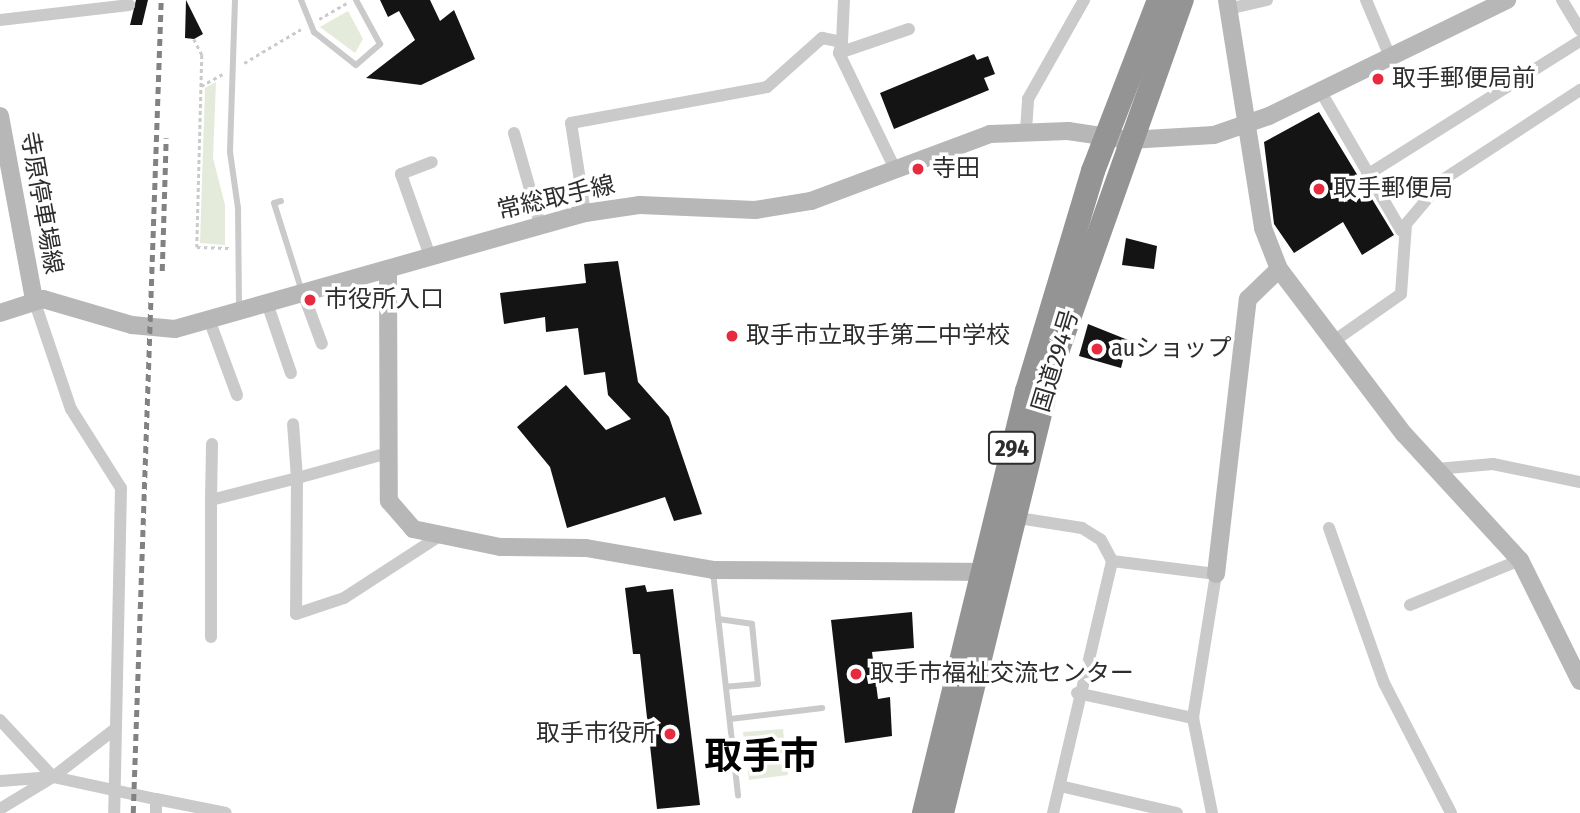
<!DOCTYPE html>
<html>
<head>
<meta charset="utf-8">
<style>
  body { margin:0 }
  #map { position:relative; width:1580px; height:813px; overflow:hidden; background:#fff; font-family:"Fira Sans Condensed","Noto Sans JP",sans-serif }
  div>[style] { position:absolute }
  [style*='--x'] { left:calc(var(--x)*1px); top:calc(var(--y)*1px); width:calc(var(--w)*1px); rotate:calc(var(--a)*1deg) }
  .green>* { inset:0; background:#e4ebda }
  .building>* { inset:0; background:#141414 }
  .path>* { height:2.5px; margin-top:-1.25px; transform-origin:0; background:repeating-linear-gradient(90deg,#cacaca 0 3.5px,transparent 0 7px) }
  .lane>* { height:6px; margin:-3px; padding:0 3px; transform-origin:3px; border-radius:3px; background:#cacaca }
  .street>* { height:12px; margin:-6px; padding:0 6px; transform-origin:6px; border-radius:6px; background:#cacaca }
  .secondary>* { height:18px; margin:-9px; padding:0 9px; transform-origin:9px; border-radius:9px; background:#b7b7b7 }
  .highway>* { height:24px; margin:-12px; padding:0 12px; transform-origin:12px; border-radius:12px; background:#949494 }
  .rail>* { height:4.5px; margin-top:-2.25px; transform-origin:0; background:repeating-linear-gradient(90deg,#828282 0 7px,transparent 0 12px) }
  .dots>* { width:19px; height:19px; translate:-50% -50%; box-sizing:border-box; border:4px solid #fff; border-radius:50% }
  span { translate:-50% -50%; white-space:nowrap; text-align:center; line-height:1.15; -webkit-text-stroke:7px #fff; paint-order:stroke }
  .shield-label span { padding:2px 5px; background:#fff; border:2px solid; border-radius:5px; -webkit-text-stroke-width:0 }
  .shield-label { font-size:23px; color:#2d2d2d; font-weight:700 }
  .poi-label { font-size:24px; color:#2d2d2d }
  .left { translate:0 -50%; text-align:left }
  .right { translate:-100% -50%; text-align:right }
  .street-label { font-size:24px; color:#2d2d2d }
  .town-label { font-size:38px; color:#000; font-weight:700 }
</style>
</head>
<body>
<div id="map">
  <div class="green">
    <i style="clip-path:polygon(348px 11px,363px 39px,355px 53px,320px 27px)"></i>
    <i style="clip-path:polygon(216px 82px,213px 158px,225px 205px,225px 245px,200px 243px,205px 88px)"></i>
    <i style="clip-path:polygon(783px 729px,788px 775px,749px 780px,743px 732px)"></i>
  </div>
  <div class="building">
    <i style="clip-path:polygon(136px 0,148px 0,142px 25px,130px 25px)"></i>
    <i style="clip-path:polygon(186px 0,203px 34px,194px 39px,185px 38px)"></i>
    <i style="clip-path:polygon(380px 0,430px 0,440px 21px,454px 10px,475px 59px,421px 85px,366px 78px,415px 40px,399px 11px,388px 17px)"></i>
    <i style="clip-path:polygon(974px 54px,977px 60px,988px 56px,995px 74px,984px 78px,989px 90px,894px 129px,880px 93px)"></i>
    <i style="clip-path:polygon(1319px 112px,1394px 235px,1362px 255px,1343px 222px,1294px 253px,1274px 224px,1264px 142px)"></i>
    <i style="clip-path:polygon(1126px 238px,1157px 246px,1154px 269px,1122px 265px)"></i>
    <i style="clip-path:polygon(618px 261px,638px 382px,669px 417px,702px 514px,674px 521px,665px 497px,567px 528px,550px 467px,517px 427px,566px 385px,606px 430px,631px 419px,608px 395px,605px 372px,584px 375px,578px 328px,546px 332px,545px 317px,504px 324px,500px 293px,586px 283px,584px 264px)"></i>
    <i style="clip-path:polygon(1088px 324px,1128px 340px,1121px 368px,1079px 356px)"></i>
    <i style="clip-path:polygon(645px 585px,647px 592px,673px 589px,700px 805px,657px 809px,640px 654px,633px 654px,625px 588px)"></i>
    <i style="clip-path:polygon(912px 612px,914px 648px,872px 652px,878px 699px,890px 697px,892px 736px,845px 743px,831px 620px)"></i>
  </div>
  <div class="path">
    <i style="--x:319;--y:19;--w:32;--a:-30"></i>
    <i style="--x:194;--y:39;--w:18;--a:63"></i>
    <i style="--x:202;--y:55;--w:192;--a:91.5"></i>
    <i style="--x:197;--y:247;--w:32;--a:2"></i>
    <i style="--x:244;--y:63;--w:66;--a:-30.8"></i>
    <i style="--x:201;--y:86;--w:25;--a:-29"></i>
  </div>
  <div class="lane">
    <i style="--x:235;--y:0;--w:152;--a:91.9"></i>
    <i style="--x:230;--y:152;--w:57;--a:81.9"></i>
    <i style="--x:238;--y:208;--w:102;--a:89.4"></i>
    <i style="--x:301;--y:0;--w:35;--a:68"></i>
    <i style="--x:314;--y:32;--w:53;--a:38.2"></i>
    <i style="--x:356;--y:65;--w:32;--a:-41"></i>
    <i style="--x:380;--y:44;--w:50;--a:-118.6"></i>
    <i style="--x:281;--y:201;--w:7;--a:164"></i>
    <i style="--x:274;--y:203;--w:93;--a:72.5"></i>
    <i style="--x:713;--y:572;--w:225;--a:83.6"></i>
    <i style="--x:718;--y:619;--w:34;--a:8"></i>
    <i style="--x:752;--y:624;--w:60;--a:84.3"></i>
    <i style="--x:758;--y:684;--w:32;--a:175"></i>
    <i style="--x:730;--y:719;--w:93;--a:-6.8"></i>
  </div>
  <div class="street">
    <i style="--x:1366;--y:0;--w:64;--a:67"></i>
    <i style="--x:1562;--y:0;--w:35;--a:59"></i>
    <i style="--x:1228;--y:9;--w:40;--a:-13"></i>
    <i style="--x:0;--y:20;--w:130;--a:-6.6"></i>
    <i style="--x:841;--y:46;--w:7;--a:106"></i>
    <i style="--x:839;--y:53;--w:74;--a:-18.9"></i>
    <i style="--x:839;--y:53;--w:127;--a:64.2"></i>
    <i style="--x:1321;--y:92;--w:160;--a:59.9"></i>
    <i style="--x:1401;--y:230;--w:67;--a:-49.9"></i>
    <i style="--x:1444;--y:179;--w:163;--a:-33.2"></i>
    <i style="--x:1026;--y:130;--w:31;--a:-86"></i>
    <i style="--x:1028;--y:99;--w:114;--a:-60.5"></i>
    <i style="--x:514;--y:133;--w:95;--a:74.1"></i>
    <i style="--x:1367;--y:175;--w:252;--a:-32.2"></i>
    <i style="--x:585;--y:213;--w:91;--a:-98.8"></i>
    <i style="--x:571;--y:123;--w:199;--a:-10.4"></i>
    <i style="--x:767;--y:87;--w:74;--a:-41.7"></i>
    <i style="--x:822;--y:38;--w:20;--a:11"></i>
    <i style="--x:842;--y:42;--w:42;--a:-87.3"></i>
    <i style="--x:430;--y:256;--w:87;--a:-109.5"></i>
    <i style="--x:401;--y:174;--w:33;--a:-21"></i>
    <i style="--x:303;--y:293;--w:54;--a:69.6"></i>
    <i style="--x:34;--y:300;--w:115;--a:71.3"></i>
    <i style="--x:71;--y:409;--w:93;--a:57.7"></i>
    <i style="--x:121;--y:488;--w:325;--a:91.2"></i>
    <i style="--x:267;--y:303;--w:74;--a:71.1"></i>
    <i style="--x:210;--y:322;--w:78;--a:69.7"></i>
    <i style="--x:1331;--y:343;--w:85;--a:-35"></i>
    <i style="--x:1401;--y:294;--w:69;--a:-85.9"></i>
    <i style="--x:212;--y:444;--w:56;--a:91"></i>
    <i style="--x:211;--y:500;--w:89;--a:-14.3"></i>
    <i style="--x:297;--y:478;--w:54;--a:-94.2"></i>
    <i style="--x:388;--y:453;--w:94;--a:164.6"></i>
    <i style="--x:297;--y:478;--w:136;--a:90.4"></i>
    <i style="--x:296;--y:614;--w:51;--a:-18.4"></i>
    <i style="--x:344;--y:598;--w:112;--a:-33"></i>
    <i style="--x:1437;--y:469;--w:56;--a:-5.1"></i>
    <i style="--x:1493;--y:464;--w:89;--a:11.7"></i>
    <i style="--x:211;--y:500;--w:137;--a:90"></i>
    <i style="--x:1012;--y:517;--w:71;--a:8.9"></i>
    <i style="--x:1082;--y:528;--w:22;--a:32"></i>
    <i style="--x:1101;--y:540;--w:24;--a:62"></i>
    <i style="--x:1329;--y:528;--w:164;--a:70.5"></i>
    <i style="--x:1384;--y:683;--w:146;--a:62.7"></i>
    <i style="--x:1410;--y:605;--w:119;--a:-22.2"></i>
    <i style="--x:1077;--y:693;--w:119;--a:12.2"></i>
    <i style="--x:0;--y:720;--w:78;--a:47.1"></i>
    <i style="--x:53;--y:777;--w:105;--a:12.1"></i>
    <i style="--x:156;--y:799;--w:14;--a:90"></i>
    <i style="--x:0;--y:781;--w:53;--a:-4.3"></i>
    <i style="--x:53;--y:777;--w:78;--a:-37.7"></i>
    <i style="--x:1060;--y:786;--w:120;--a:13"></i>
    <i style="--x:156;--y:799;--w:71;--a:11.3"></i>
    <i style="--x:0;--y:809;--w:60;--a:-31.3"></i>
    <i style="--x:1053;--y:813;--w:259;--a:-76.8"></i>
    <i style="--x:1112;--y:561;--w:105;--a:7.1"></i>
    <i style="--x:1216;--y:574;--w:146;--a:99.1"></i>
    <i style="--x:1193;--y:718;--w:97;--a:78.7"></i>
  </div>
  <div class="secondary">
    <i style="--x:1227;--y:0;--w:231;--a:81"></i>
    <i style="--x:1263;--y:228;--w:44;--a:68.7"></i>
    <i style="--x:1279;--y:269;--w:207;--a:52.9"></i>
    <i style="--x:1404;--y:434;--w:171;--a:47.4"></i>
    <i style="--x:1520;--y:560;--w:135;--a:63.6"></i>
    <i style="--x:0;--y:116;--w:187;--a:79.5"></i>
    <i style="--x:388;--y:269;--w:232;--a:89.8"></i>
    <i style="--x:389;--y:501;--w:37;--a:49"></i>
    <i style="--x:413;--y:529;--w:89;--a:11.7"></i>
    <i style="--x:500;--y:547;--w:86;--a:0.7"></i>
    <i style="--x:586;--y:548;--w:129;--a:9.8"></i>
    <i style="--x:713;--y:570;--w:281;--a:0.4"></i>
    <i style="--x:0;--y:313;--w:45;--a:-18"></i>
    <i style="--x:43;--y:299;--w:93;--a:16.3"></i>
    <i style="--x:132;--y:325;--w:43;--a:5.3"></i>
    <i style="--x:175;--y:329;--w:426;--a:-15.8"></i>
    <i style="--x:585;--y:213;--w:56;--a:-8.3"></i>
    <i style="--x:640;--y:205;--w:115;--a:2.5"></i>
    <i style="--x:755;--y:210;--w:57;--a:-9.1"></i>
    <i style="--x:811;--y:201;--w:191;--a:-20.5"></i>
    <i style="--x:990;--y:134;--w:78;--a:-2.2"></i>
    <i style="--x:1068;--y:131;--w:62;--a:8.4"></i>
    <i style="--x:1129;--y:140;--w:85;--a:-3.4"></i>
    <i style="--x:1214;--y:135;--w:58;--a:-19.1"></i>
    <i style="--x:1269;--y:116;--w:265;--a:-26"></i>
    <i style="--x:1216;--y:574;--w:277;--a:-83.4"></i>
    <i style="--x:1248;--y:299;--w:43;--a:-44.1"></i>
  </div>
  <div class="highway">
    <i style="--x:924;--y:813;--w:434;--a:-76.3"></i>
    <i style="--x:1027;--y:391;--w:230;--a:-73.3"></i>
    <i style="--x:1093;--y:171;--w:183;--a:-68.9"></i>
    <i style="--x:942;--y:813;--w:457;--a:-76.2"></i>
    <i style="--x:1051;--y:369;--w:392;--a:-70.5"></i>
  </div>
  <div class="rail">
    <i style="--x:162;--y:271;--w:133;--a:-88.3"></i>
    <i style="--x:133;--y:813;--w:813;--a:-88.03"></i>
  </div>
  <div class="dots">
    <i style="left:1378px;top:79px;background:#e82a3f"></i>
    <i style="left:918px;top:169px;background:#e82a3f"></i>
    <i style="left:1319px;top:189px;background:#e82a3f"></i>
    <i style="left:310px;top:300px;background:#e82a3f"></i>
    <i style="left:732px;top:336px;background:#e82a3f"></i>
    <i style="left:1097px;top:349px;background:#e82a3f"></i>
    <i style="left:856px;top:674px;background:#e82a3f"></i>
    <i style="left:670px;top:734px;background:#e82a3f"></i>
  </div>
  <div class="shield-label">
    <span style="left:1012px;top:448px">294</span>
  </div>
  <div class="poi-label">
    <span class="left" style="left:1392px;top:79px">取手郵便局前</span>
    <span class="left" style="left:932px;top:169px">寺田</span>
    <span class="left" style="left:1333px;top:189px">取手郵便局</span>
    <span class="left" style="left:324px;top:300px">市役所入口</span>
    <span class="left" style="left:746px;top:336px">取手市立取手第二中学校</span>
    <span class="left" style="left:1111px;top:349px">auショップ</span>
    <span class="left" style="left:870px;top:674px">取手市福祉交流センター</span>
    <span class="right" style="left:656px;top:734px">取手市役所</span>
  </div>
  <div class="street-label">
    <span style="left:556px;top:198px;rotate:-13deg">常総取手線</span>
    <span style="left:41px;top:203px;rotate:80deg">寺原停車場線</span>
    <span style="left:1056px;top:361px;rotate:-73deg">国道294号</span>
  </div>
  <div class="town-label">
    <span style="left:761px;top:757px">取手市</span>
  </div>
</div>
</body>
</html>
